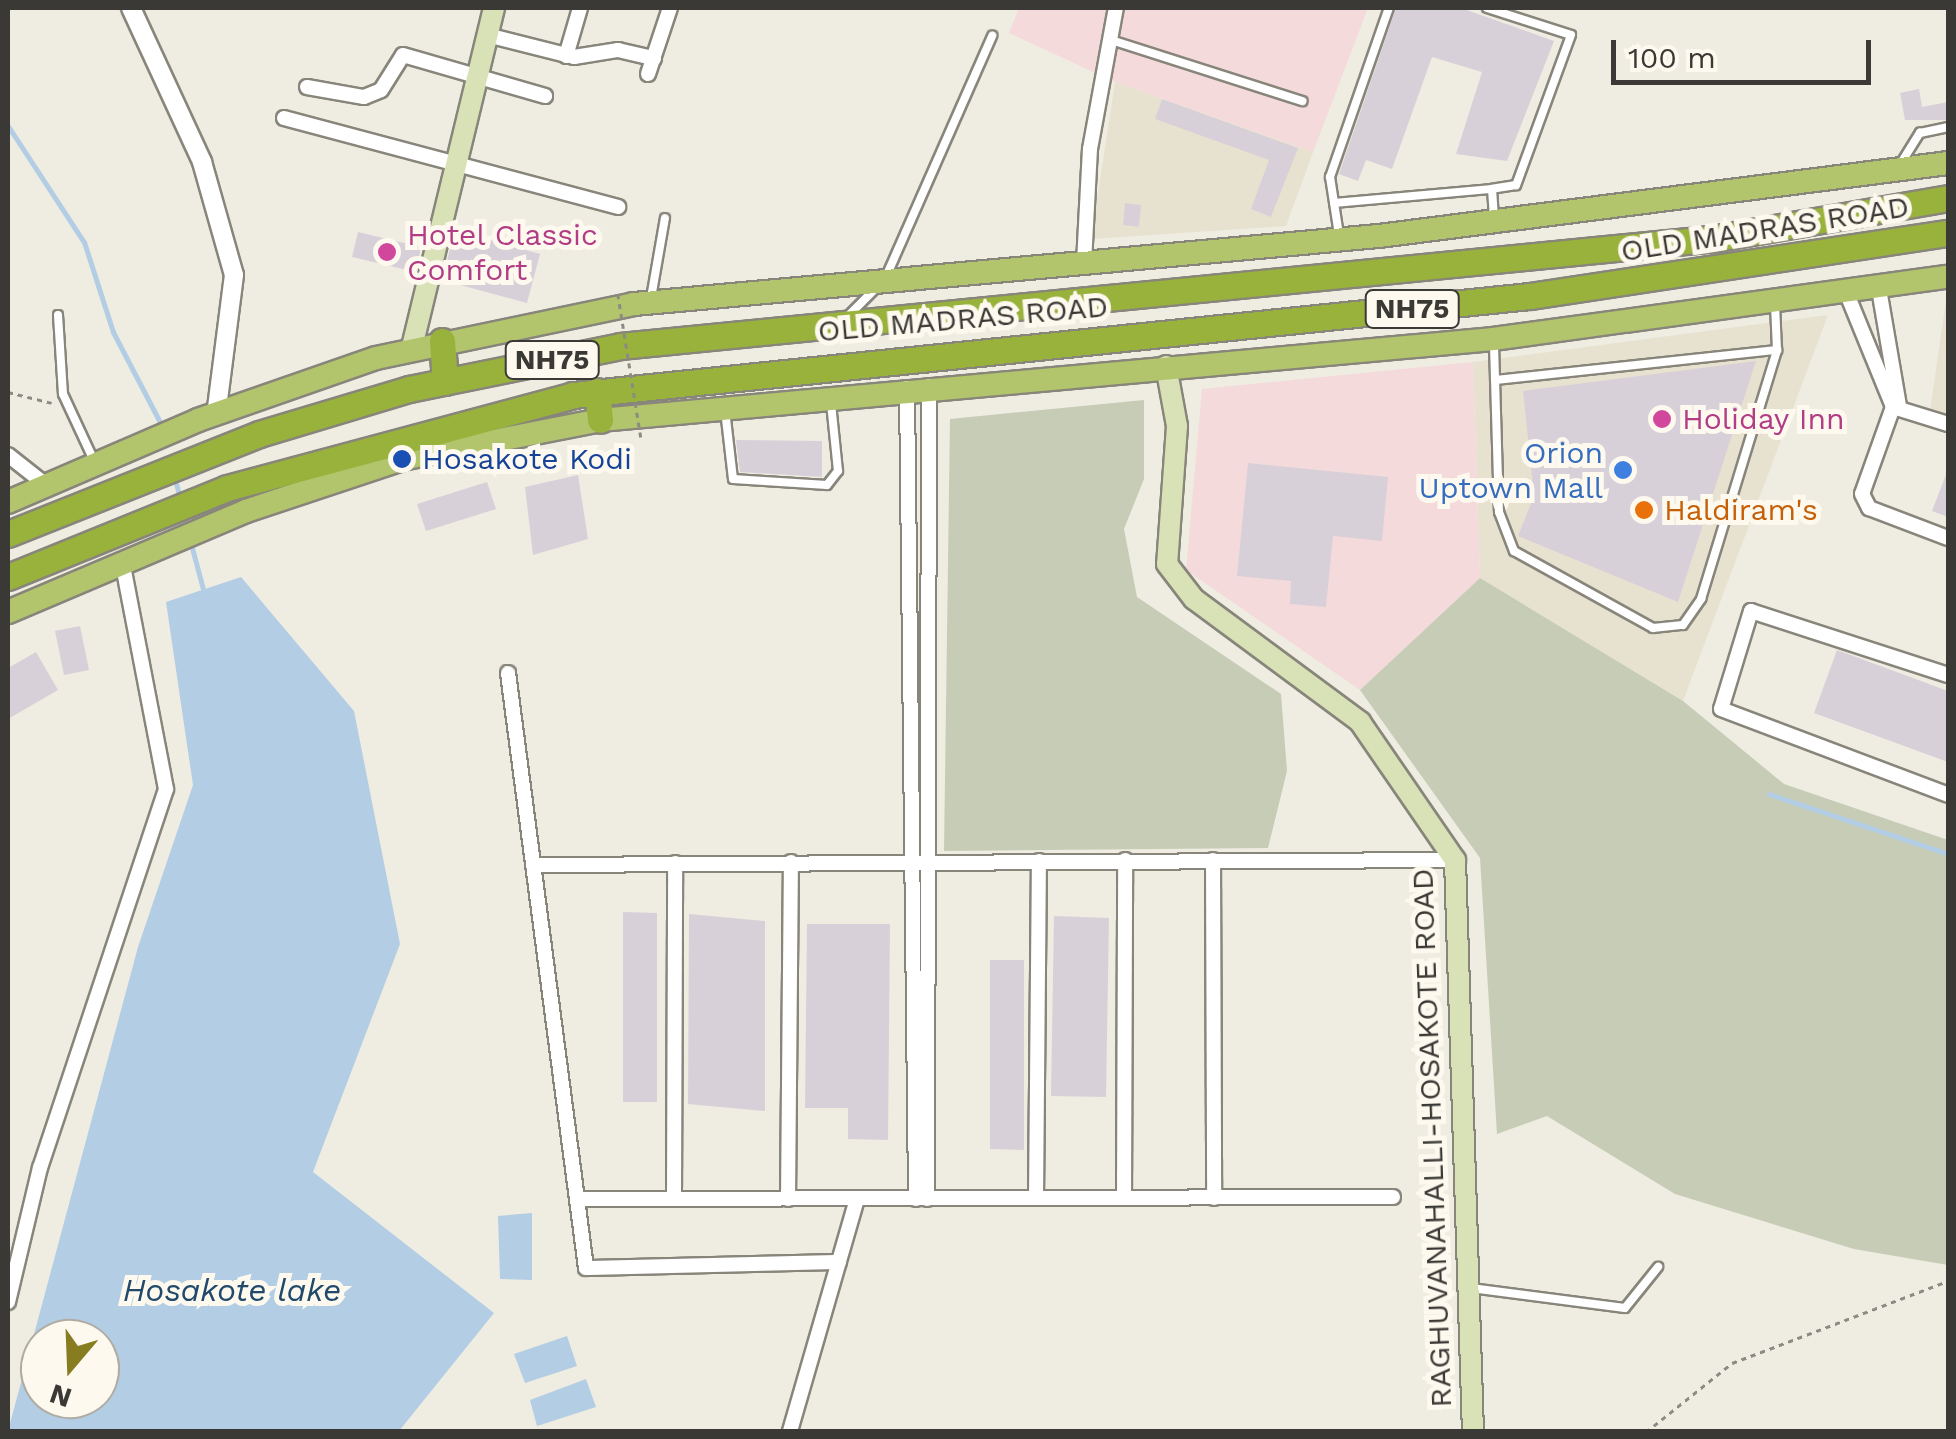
<!DOCTYPE html>
<html>
<head>
<meta charset="utf-8">
<style>
  body { margin:0 }
  #map { position:relative; width:1956px; height:1439px; overflow:hidden; background:#efece1; font-family:"Work Sans",sans-serif }
  div>[style] { position:absolute }
  [style*='--x'] { left:calc(var(--x)*1px); top:calc(var(--y)*1px); width:calc(var(--w)*1px); rotate:calc(var(--a)*1deg) }
  .built>* { inset:0; background:#e7e2d0 }
  .industrial>* { inset:0; background:#f5dadc }
  .green>* { inset:0; background:#c7ccb6 }
  .water>* { inset:0; background:#b3cde5 }
  .stream>* { height:5px; margin:-2.5px; padding:0 2.5px; transform-origin:2.5px; border-radius:2.5px; background:#b3cde5 }
  .building>* { inset:0; background:#d8d0d9 }
  .path>* { height:2.5px; margin-top:-1.25px; transform-origin:0; background:repeating-linear-gradient(90deg,#8c8a83 0 5px,transparent 0 10px) }
  .roads { filter:drop-shadow(2px 0 #88857b) drop-shadow(-2px 0 #88857b) drop-shadow(0 2px #88857b) drop-shadow(0 -2px #88857b) }
  .service>* { height:8px; margin:-4px; padding:0 4px; transform-origin:4px; border-radius:4px; background:#fff }
  .minor>* { height:14px; margin:-7px; padding:0 7px; transform-origin:7px; border-radius:7px; background:#fff }
  .tertiary>* { height:18px; margin:-9px; padding:0 9px; transform-origin:9px; border-radius:9px; background:#fff }
  .secondary>* { height:20px; margin:-10px; padding:0 10px; transform-origin:10px; border-radius:10px; background:#d8e2b6 }
  .primary>* { height:22px; margin:-11px; padding:0 11px; transform-origin:11px; border-radius:11px; background:#b2c56d }
  .trunk>* { height:25px; margin:-12.5px; padding:0 12.5px; transform-origin:12.5px; border-radius:12.5px; background:#98b23c }
  .path-bridge>* { height:2.5px; margin-top:-1.25px; transform-origin:0; background:repeating-linear-gradient(90deg,#8c8a83 0 5px,transparent 0 10px) }
  .dots>* { width:28px; height:28px; translate:-50% -50%; box-sizing:border-box; border:5px solid #fdf9ee; border-radius:50% }
  span { translate:-50% -50%; white-space:nowrap; text-align:center; line-height:1.15; -webkit-text-stroke:10px #fdf9ee; paint-order:stroke }
  .shield-label span { padding:2px 8px; background:#fdf9ee; border:2px solid; border-radius:8px; -webkit-text-stroke-width:0 }
  .shield-label { font-size:28px; color:#3a3935; font-weight:700 }
  .street-label { font-size:30px; color:#3a3935 }
  .hotel-label { font-size:30px; color:#b23c85 }
  .left { translate:0 -50%; text-align:left }
  .shop-label { font-size:30px; color:#366cbe }
  .right { translate:-100% -50%; text-align:right }
  .transit-label { font-size:30px; color:#164399 }
  .food-label { font-size:30px; color:#c56008 }
  .water-label { font-size:32px; color:#20496b; font-style:italic }
  .frame { position:absolute; inset:0; border:10px solid #3a3935; pointer-events:none }
  .north { position:absolute; left:20px; top:1319px; width:100px; height:100px; box-sizing:border-box; background:#fdf9ee; border:2px solid #afaca4; border-radius:50%; rotate:199deg; font-size:28px; font-weight:700; line-height:40px; text-align:center; color:#3a3935 }
  .north::after { content:''; display:block; margin:auto; width:35px; height:45px; background:#887c21; clip-path:polygon(50% 0,100% 100%,50% 72%,0 100%) }
  .scale { position:absolute; left:1611px; top:40px; width:260px; height:45px; box-sizing:border-box; border:5px solid #3a3935; border-top:0; padding-left:12px; font-size:30px; line-height:35px; white-space:nowrap; color:#3a3935; -webkit-text-stroke:8px #fdf9ee; paint-order:stroke }
</style>
</head>
<body>
<div id="map">
  <div class="built">
    <i style="clip-path:polygon(1115px 82px,1313px 152px,1286px 226px,1091px 239px)"></i>
    <i style="clip-path:polygon(1947px 293px,1948px 293px,1948px 417px,1930px 411px)"></i>
    <i style="clip-path:polygon(1828px 315px,1683px 701px,1480px 578px,1473px 362px)"></i>
  </div>
  <div class="industrial">
    <i style="clip-path:polygon(1019px 8px,1368px 8px,1313px 152px,1115px 82px,1009px 33px)"></i>
    <i style="clip-path:polygon(1473px 362px,1480px 578px,1360px 690px,1186px 570px,1202px 389px)"></i>
  </div>
  <div class="green">
    <i style="clip-path:polygon(1144px 400px,1144px 479px,1124px 529px,1137px 597px,1281px 694px,1287px 771px,1268px 848px,944px 851px,950px 419px)"></i>
    <i style="clip-path:polygon(1480px 578px,1683px 701px,1784px 784px,1948px 840px,1948px 1265px,1854px 1249px,1675px 1194px,1547px 1116px,1497px 1134px,1480px 858px,1360px 690px)"></i>
  </div>
  <div class="water">
    <i style="clip-path:polygon(evenodd,241px 577px,354px 711px,400px 944px,313px 1172px,494px 1313px,399px 1431px,8px 1431px,138px 947px,193px 785px,166px 602px,241px 577px,40px 1339px,100px 1339px,100px 1399px,40px 1399px,40px 1339px)"></i>
    <i style="clip-path:polygon(532px 1213px,532px 1280px,500px 1279px,498px 1216px)"></i>
    <i style="clip-path:polygon(567px 1336px,577px 1366px,525px 1383px,514px 1354px)"></i>
    <i style="clip-path:polygon(586px 1379px,596px 1407px,537px 1426px,530px 1400px)"></i>
  </div>
  <div class="stream">
    <i style="--x:8;--y:126;--w:139;--a:56.8"></i>
    <i style="--x:84;--y:242;--w:95;--a:72.1"></i>
    <i style="--x:113;--y:332;--w:106;--a:62.5"></i>
    <i style="--x:174;--y:476;--w:24;--a:75"></i>
    <i style="--x:191;--y:544;--w:47;--a:75.1"></i>
    <i style="--x:1769;--y:794;--w:189;--a:18.5"></i>
  </div>
  <div class="building">
    <i style="clip-path:polygon(1396px 8px,1461px 8px,1554px 41px,1507px 161px,1456px 154px,1482px 72px,1432px 57px,1392px 169px,1366px 160px,1358px 181px,1339px 174px)"></i>
    <i style="clip-path:polygon(1919px 89px,1922px 107px,1948px 102px,1948px 120px,1905px 120px,1900px 93px)"></i>
    <i style="clip-path:polygon(1162px 99px,1298px 148px,1271px 217px,1251px 209px,1269px 160px,1155px 119px)"></i>
    <i style="clip-path:polygon(1125px 203px,1141px 205px,1139px 227px,1123px 225px)"></i>
    <i style="clip-path:polygon(455px 230px,540px 254px,527px 303px,442px 280px)"></i>
    <i style="clip-path:polygon(358px 232px,421px 247px,416px 272px,352px 257px)"></i>
    <i style="clip-path:polygon(1756px 361px,1678px 602px,1518px 536px,1534px 496px,1523px 391px)"></i>
    <i style="clip-path:polygon(736px 440px,822px 441px,822px 477px,740px 472px)"></i>
    <i style="clip-path:polygon(1248px 463px,1388px 477px,1382px 541px,1333px 536px,1326px 607px,1290px 604px,1291px 581px,1237px 576px)"></i>
    <i style="clip-path:polygon(1947px 472px,1948px 472px,1948px 517px,1932px 511px)"></i>
    <i style="clip-path:polygon(578px 475px,588px 539px,533px 555px,525px 487px)"></i>
    <i style="clip-path:polygon(487px 482px,496px 509px,426px 531px,417px 504px)"></i>
    <i style="clip-path:polygon(80px 626px,89px 670px,64px 675px,55px 631px)"></i>
    <i style="clip-path:polygon(1837px 650px,1948px 691px,1948px 762px,1814px 713px)"></i>
    <i style="clip-path:polygon(36px 652px,58px 690px,8px 719px,8px 668px)"></i>
    <i style="clip-path:polygon(623px 912px,657px 913px,657px 1102px,623px 1102px)"></i>
    <i style="clip-path:polygon(689px 914px,765px 921px,765px 1111px,688px 1104px)"></i>
    <i style="clip-path:polygon(1054px 916px,1109px 918px,1106px 1097px,1051px 1096px)"></i>
    <i style="clip-path:polygon(807px 924px,890px 924px,888px 1140px,848px 1139px,848px 1108px,805px 1108px)"></i>
    <i style="clip-path:polygon(990px 960px,1024px 960px,1024px 1150px,990px 1149px)"></i>
  </div>
  <div class="path">
    <i style="--x:8;--y:392;--w:45;--a:14"></i>
    <i style="--x:1646;--y:1432;--w:110;--a:-38.7"></i>
    <i style="--x:1732;--y:1363;--w:231;--a:-20.8"></i>
  </div>
  <div class="roads">
    <div class="service">
      <i style="--x:1487;--y:8;--w:88;--a:17.8"></i>
      <i style="--x:1571;--y:35;--w:160;--a:110.1"></i>
      <i style="--x:1516;--y:185;--w:24;--a:171"></i>
      <i style="--x:1492;--y:189;--w:27;--a:86"></i>
      <i style="--x:1111;--y:40;--w:201;--a:17.7"></i>
      <i style="--x:1901;--y:163;--w:36;--a:-58"></i>
      <i style="--x:1920;--y:133;--w:29;--a:-12"></i>
      <i style="--x:1334;--y:203;--w:159;--a:-5.1"></i>
      <i style="--x:1339;--y:235;--w:59;--a:-98.8"></i>
      <i style="--x:1330;--y:177;--w:179;--a:-70.8"></i>
      <i style="--x:885;--y:279;--w:266;--a:-66.2"></i>
      <i style="--x:651;--y:298;--w:81;--a:-80.1"></i>
      <i style="--x:850;--y:314;--w:35;--a:-45"></i>
      <i style="--x:58;--y:315;--w:79;--a:86.4"></i>
      <i style="--x:63;--y:394;--w:76;--a:65.1"></i>
      <i style="--x:1494;--y:345;--w:167;--a:88.3"></i>
      <i style="--x:1499;--y:512;--w:42;--a:69"></i>
      <i style="--x:1514;--y:551;--w:159;--a:29"></i>
      <i style="--x:1653;--y:628;--w:30;--a:-6"></i>
      <i style="--x:1683;--y:625;--w:32;--a:-55"></i>
      <i style="--x:1701;--y:599;--w:260;--a:-73"></i>
      <i style="--x:1777;--y:350;--w:45;--a:-92.5"></i>
      <i style="--x:1495;--y:380;--w:284;--a:-6.1"></i>
      <i style="--x:725;--y:410;--w:69;--a:83.4"></i>
      <i style="--x:733;--y:479;--w:94;--a:3.7"></i>
      <i style="--x:827;--y:485;--w:18;--a:-52"></i>
      <i style="--x:838;--y:471;--w:68;--a:-95.9"></i>
      <i style="--x:1471;--y:1288;--w:155;--a:7.4"></i>
      <i style="--x:1625;--y:1308;--w:53;--a:-51.2"></i>
    </div>
    <div class="minor">
      <i style="--x:487;--y:35;--w:90;--a:14.2"></i>
      <i style="--x:574;--y:57;--w:45;--a:-9"></i>
      <i style="--x:618;--y:50;--w:37;--a:13"></i>
      <i style="--x:566;--y:56;--w:50;--a:-73.7"></i>
      <i style="--x:648;--y:74;--w:70;--a:-71.6"></i>
      <i style="--x:307;--y:87;--w:58;--a:10"></i>
      <i style="--x:364;--y:97;--w:18;--a:-22"></i>
      <i style="--x:381;--y:90;--w:41;--a:-57.8"></i>
      <i style="--x:403;--y:55;--w:148;--a:16.1"></i>
      <i style="--x:284;--y:118;--w:346;--a:14.9"></i>
      <i style="--x:1084;--y:263;--w:114;--a:-87"></i>
      <i style="--x:1090;--y:149;--w:143;--a:-79.6"></i>
      <i style="--x:1879;--y:289;--w:119;--a:80.3"></i>
      <i style="--x:1847;--y:294;--w:122;--a:67.8"></i>
      <i style="--x:907;--y:388;--w:811;--a:89.36"></i>
      <i style="--x:1948;--y:424;--w:58;--a:-162.8"></i>
      <i style="--x:1893;--y:407;--w:92;--a:109.6"></i>
      <i style="--x:1862;--y:494;--w:16;--a:63"></i>
      <i style="--x:1869;--y:508;--w:85;--a:20.8"></i>
      <i style="--x:8;--y:455;--w:48;--a:38.3"></i>
      <i style="--x:508;--y:673;--w:600;--a:82.53"></i>
      <i style="--x:586;--y:1268;--w:253;--a:-1.4"></i>
      <i style="--x:1948;--y:675;--w:207;--a:-162"></i>
      <i style="--x:1751;--y:611;--w:102;--a:107"></i>
      <i style="--x:1721;--y:709;--w:243;--a:20.7"></i>
      <i style="--x:1213;--y:860;--w:338;--a:89.8"></i>
      <i style="--x:533;--y:865;--w:922;--a:-0.31"></i>
      <i style="--x:1036;--y:1198;--w:337;--a:-89.5"></i>
      <i style="--x:1124;--y:1198;--w:338;--a:-89.8"></i>
      <i style="--x:577;--y:1199;--w:816;--a:-0.14"></i>
      <i style="--x:674;--y:1199;--w:336;--a:-89.8"></i>
      <i style="--x:788;--y:1199;--w:337;--a:-89.5"></i>
      <i style="--x:927;--y:1199;--w:813;--a:-89.86"></i>
      <i style="--x:8;--y:1302;--w:138;--a:-76.6"></i>
      <i style="--x:40;--y:1168;--w:399;--a:-71.6"></i>
      <i style="--x:166;--y:789;--w:232;--a:-100.9"></i>
      <i style="--x:790;--y:1431;--w:241;--a:-73.9"></i>
    </div>
    <div class="tertiary">
      <i style="--x:131;--y:8;--w:170;--a:65.2"></i>
      <i style="--x:202;--y:162;--w:117;--a:74.2"></i>
      <i style="--x:234;--y:275;--w:141;--a:97.3"></i>
    </div>
    <div class="secondary">
      <i style="--x:412;--y:347;--w:349;--a:-76.4"></i>
      <i style="--x:1166;--y:366;--w:61;--a:79.6"></i>
      <i style="--x:1177;--y:426;--w:138;--a:94.1"></i>
      <i style="--x:1167;--y:564;--w:44;--a:52.4"></i>
      <i style="--x:1194;--y:599;--w:207;--a:36.5"></i>
      <i style="--x:1360;--y:722;--w:168;--a:55.5"></i>
      <i style="--x:1455;--y:860;--w:572;--a:88.2"></i>
    </div>
    <div class="primary">
      <i style="--x:8;--y:502;--w:207;--a:-23.3"></i>
      <i style="--x:198;--y:420;--w:188;--a:-19.2"></i>
      <i style="--x:376;--y:358;--w:264;--a:-11.8"></i>
      <i style="--x:634;--y:304;--w:748;--a:-5.22"></i>
      <i style="--x:1379;--y:236;--w:574;--a:-7.31"></i>
      <i style="--x:8;--y:612;--w:259;--a:-23"></i>
      <i style="--x:246;--y:511;--w:164;--a:-18.4"></i>
      <i style="--x:402;--y:459;--w:202;--a:-11.1"></i>
      <i style="--x:600;--y:420;--w:897;--a:-5.18"></i>
      <i style="--x:1493;--y:339;--w:459;--a:-7.8"></i>
    </div>
    <div class="trunk">
      <i style="--x:442;--y:341;--w:41;--a:85.8"></i>
      <i style="--x:597;--y:391;--w:29;--a:84"></i>
      <i style="--x:8;--y:534;--w:270;--a:-21.7"></i>
      <i style="--x:259;--y:434;--w:157;--a:-16.7"></i>
      <i style="--x:409;--y:389;--w:215;--a:-11.5"></i>
      <i style="--x:620;--y:346;--w:1102;--a:-5.62"></i>
      <i style="--x:1717;--y:238;--w:234;--a:-9.8"></i>
      <i style="--x:8;--y:577;--w:236;--a:-22.1"></i>
      <i style="--x:227;--y:488;--w:358;--a:-15"></i>
      <i style="--x:573;--y:395;--w:962;--a:-5.91"></i>
      <i style="--x:1530;--y:296;--w:423;--a:-8.6"></i>
    </div>
  </div>
  <div class="path-bridge">
    <i style="--x:618;--y:294;--w:145;--a:80.9"></i>
  </div>
  <div class="dots">
    <i style="left:387px;top:252px;background:#d1479c"></i>
    <i style="left:1662px;top:419px;background:#d1479c"></i>
    <i style="left:402px;top:459px;background:#1a4fb4"></i>
    <i style="left:1623px;top:470px;background:#3f7fe0"></i>
    <i style="left:1644px;top:510px;background:#e8710a"></i>
  </div>
  <div class="shield-label">
    <span style="left:1412px;top:309px">NH75</span>
    <span style="left:552px;top:360px">NH75</span>
  </div>
  <div class="street-label">
    <span style="left:1765px;top:229px;rotate:-9deg">OLD MADRAS ROAD</span>
    <span style="left:963px;top:319px;rotate:-5deg">OLD MADRAS ROAD</span>
    <span style="left:1432px;top:1138px;rotate:-92deg">RAGHUVANAHALLI-HOSAKOTE ROAD</span>
  </div>
  <div class="hotel-label">
    <span class="left" style="left:407px;top:252px">Hotel Classic<br>Comfort</span>
    <span class="left" style="left:1682px;top:419px">Holiday Inn</span>
  </div>
  <div class="shop-label">
    <span class="right" style="left:1603px;top:470px">Orion<br>Uptown Mall</span>
  </div>
  <div class="transit-label">
    <span class="left" style="left:422px;top:459px">Hosakote Kodi</span>
  </div>
  <div class="food-label">
    <span class="left" style="left:1664px;top:510px">Haldiram's</span>
  </div>
  <div class="water-label">
    <span style="left:232px;top:1290px">Hosakote lake</span>
  </div>
  <div class="frame"></div>
  <div class="north">N</div>
  <div class="scale">100 m</div>
</div>
</body>
</html>
